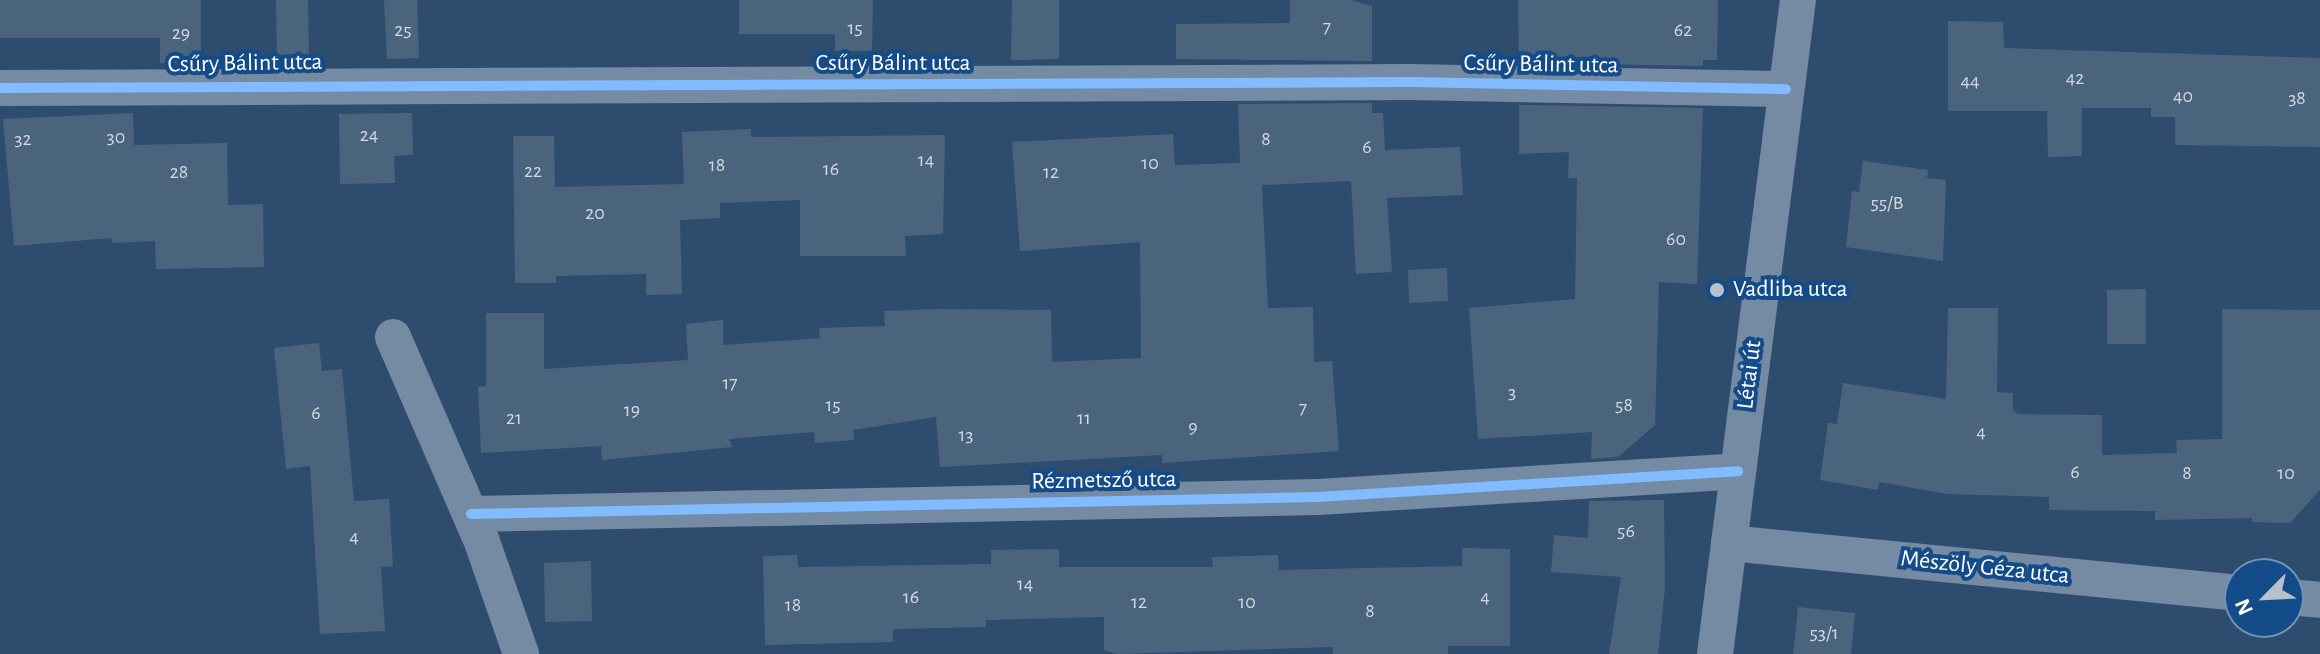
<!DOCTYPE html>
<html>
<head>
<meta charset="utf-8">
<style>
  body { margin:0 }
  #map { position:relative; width:2320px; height:654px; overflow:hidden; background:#2e4d6e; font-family:"Alegreya Sans",sans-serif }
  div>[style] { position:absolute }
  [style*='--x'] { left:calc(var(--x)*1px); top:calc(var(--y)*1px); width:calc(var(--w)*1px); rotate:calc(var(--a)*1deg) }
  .building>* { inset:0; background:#4b647e }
  .street>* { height:36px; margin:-18px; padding:0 18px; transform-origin:18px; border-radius:18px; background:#758ba4 }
  .cycleway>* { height:10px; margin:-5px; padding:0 5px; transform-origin:5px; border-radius:5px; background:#80bcff }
  .dots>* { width:22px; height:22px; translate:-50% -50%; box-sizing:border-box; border:4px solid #134c89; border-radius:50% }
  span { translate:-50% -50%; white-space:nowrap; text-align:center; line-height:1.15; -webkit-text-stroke:8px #134c89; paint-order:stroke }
  .number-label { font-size:20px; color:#d2d8df }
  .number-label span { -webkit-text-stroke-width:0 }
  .street-label { font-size:24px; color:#fff }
  .poi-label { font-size:24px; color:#fff }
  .left { translate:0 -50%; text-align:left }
  .north { position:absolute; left:2224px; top:558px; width:80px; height:80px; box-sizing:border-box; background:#134c89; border:2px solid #7194b8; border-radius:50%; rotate:246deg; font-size:22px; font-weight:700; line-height:32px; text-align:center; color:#fff }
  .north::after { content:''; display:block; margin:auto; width:28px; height:36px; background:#b6c1cc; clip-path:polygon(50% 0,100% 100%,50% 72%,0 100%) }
</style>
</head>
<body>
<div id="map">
  <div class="building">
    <i style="clip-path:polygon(0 0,201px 0,201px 63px,160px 63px,160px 38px,0 38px)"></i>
    <i style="clip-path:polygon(276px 0,308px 0,309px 60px,277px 60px)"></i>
    <i style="clip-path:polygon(384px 0,417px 0,419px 58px,387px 59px)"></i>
    <i style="clip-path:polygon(739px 0,873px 0,872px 51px,835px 51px,835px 34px,739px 34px)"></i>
    <i style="clip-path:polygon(1012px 0,1059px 0,1059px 59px,1011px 60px)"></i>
    <i style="clip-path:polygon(1290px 0,1351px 0,1372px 6px,1372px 61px,1176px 59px,1176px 24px,1290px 23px)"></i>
    <i style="clip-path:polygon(1518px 0,1718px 0,1717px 60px,1703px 60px,1703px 66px,1519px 63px)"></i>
    <i style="clip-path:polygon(1948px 21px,2003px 22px,2004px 48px,2320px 58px,2320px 147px,2175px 145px,2175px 117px,2151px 117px,2151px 108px,2082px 108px,2082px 156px,2048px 157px,2047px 111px,1948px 111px)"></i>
    <i style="clip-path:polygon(1372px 103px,1372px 113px,1383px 113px,1385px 150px,1460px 147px,1463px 195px,1387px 198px,1392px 272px,1356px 274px,1351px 181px,1262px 185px,1268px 308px,1313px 307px,1314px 362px,1332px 361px,1339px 451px,1162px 463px,1162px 455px,940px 467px,936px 417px,853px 430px,854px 440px,815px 443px,814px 432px,729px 439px,732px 447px,602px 460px,601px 446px,481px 453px,478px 387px,486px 386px,486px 313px,544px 313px,544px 369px,688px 360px,686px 324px,723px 320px,723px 345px,820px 338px,819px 328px,885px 326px,884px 311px,939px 309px,1051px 310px,1052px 362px,1141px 358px,1140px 242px,1020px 251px,1012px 142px,1173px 134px,1175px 165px,1240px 163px,1238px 104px)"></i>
    <i style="clip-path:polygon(1519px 105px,1703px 108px,1697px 284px,1659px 282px,1655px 425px,1618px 457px,1591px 459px,1592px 432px,1478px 439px,1469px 308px,1575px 299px,1577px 178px,1568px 178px,1569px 152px,1519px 154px)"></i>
    <i style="clip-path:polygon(133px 113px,134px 145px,227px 143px,228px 205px,263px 204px,264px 267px,156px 269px,155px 241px,112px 243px,112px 238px,14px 246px,3px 119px)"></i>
    <i style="clip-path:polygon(412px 113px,413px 155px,394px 156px,395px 183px,340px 184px,339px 114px)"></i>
    <i style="clip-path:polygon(751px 129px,751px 137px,945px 135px,943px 234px,905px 236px,906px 256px,800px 256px,800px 200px,720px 203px,720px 218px,680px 220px,682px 294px,646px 295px,646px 274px,556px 276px,556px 283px,515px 283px,513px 136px,554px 136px,555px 187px,684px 184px,682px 132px)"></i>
    <i style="clip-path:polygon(1863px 161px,1928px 170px,1927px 178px,1946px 180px,1943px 261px,1846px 247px,1852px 191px,1859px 192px)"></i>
    <i style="clip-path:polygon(1447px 268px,1448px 301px,1409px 303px,1408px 270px)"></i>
    <i style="clip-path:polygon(2146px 289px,2146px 344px,2107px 344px,2107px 290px)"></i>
    <i style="clip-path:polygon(1948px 308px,1998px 308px,1997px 392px,2013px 393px,2013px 410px,2018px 414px,2102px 415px,2102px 455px,2177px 453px,2176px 440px,2222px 439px,2222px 309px,2320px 310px,2320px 490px,2290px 523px,2252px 522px,2252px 518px,2155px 520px,2155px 511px,2049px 510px,2049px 497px,1948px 494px,1879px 482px,1878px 490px,1820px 480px,1828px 423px,1837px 424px,1843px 383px,1946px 399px)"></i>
    <i style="clip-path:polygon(319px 343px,322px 371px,342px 369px,354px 501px,389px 499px,393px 566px,381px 567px,385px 631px,320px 634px,310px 466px,286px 469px,274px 348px)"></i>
    <i style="clip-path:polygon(1664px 500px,1665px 588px,1658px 654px,1609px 654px,1621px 577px,1551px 572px,1554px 535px,1588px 538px,1589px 501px)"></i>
    <i style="clip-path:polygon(1462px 548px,1510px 549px,1510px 646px,1448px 646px,1448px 654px,1333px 654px,1332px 647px,1118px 654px,1104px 650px,1104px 617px,986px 620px,986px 627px,893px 629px,893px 642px,765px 645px,763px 556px,797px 555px,798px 567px,991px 564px,991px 550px,1059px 549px,1059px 567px,1213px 567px,1212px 557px,1278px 555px,1279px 570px,1462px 566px)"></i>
    <i style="clip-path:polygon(591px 561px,592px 621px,545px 622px,544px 563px)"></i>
    <i style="clip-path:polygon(1798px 607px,1855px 613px,1851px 654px,1793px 654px)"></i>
  </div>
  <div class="street">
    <i style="--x:0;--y:88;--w:1410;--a:-0.24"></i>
    <i style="--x:1410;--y:82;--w:376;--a:1.1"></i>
    <i style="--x:393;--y:337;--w:220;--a:66.5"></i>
    <i style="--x:481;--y:539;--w:122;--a:70.8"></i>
    <i style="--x:471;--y:514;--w:847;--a:-1.15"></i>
    <i style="--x:1318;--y:497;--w:421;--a:-3.5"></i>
    <i style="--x:1729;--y:543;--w:513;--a:5.59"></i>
    <i style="--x:2288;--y:597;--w:32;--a:5"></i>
    <i style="--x:1715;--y:654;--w:659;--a:-82.77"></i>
  </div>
  <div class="cycleway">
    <i style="--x:0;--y:88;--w:1410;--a:-0.24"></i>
    <i style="--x:1410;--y:82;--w:376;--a:1.1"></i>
    <i style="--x:471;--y:514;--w:847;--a:-1.15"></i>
    <i style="--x:1318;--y:497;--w:421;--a:-3.5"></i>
  </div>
  <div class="dots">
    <i style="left:1717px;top:290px;background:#b6c1cc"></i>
  </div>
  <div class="number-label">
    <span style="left:1327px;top:27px">7</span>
    <span style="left:855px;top:28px">15</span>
    <span style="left:403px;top:30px">25</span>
    <span style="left:1683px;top:30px">62</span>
    <span style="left:181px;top:33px">29</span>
    <span style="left:2075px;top:78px">42</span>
    <span style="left:1970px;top:81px">44</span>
    <span style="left:2183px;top:96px">40</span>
    <span style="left:2297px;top:98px">38</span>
    <span style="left:369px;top:135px">24</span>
    <span style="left:116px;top:137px">30</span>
    <span style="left:23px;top:139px">32</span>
    <span style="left:1266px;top:139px">8</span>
    <span style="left:1367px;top:147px">6</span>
    <span style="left:926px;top:160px">14</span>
    <span style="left:1150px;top:163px">10</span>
    <span style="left:717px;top:165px">18</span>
    <span style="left:831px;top:169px">16</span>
    <span style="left:533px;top:171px">22</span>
    <span style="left:179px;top:172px">28</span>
    <span style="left:1051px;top:172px">12</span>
    <span style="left:1887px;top:203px">55/B</span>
    <span style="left:595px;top:213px">20</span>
    <span style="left:1676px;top:239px">60</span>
    <span style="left:730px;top:383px">17</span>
    <span style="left:1512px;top:392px">3</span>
    <span style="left:833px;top:405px">15</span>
    <span style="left:1624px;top:405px">58</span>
    <span style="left:1303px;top:408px">7</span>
    <span style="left:632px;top:410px">19</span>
    <span style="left:316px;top:413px">6</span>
    <span style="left:514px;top:418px">21</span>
    <span style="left:1084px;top:418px">11</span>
    <span style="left:1193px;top:427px">9</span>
    <span style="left:1981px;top:432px">4</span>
    <span style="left:966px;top:435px">13</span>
    <span style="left:2075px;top:472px">6</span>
    <span style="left:2187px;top:473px">8</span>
    <span style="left:2286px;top:473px">10</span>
    <span style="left:1626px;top:531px">56</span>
    <span style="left:354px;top:537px">4</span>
    <span style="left:1025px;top:584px">14</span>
    <span style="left:911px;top:597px">16</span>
    <span style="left:1485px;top:597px">4</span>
    <span style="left:1139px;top:602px">12</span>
    <span style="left:1247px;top:602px">10</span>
    <span style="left:793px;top:605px">18</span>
    <span style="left:1370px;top:611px">8</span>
    <span style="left:1824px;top:633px">53/1</span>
  </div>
  <div class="street-label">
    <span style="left:245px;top:64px;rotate:-1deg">Csűry Bálint utca</span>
    <span style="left:893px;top:64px">Csűry Bálint utca</span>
    <span style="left:1541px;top:65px;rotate:1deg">Csűry Bálint utca</span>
    <span style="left:1750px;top:375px;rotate:-83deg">Létai út</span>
    <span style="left:1104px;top:481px;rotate:-1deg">Rézmetsző utca</span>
    <span style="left:1985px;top:568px;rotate:6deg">Mészöly Géza utca</span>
  </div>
  <div class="poi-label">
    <span class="left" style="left:1733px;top:290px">Vadliba utca</span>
  </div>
  <div class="north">N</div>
</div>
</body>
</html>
